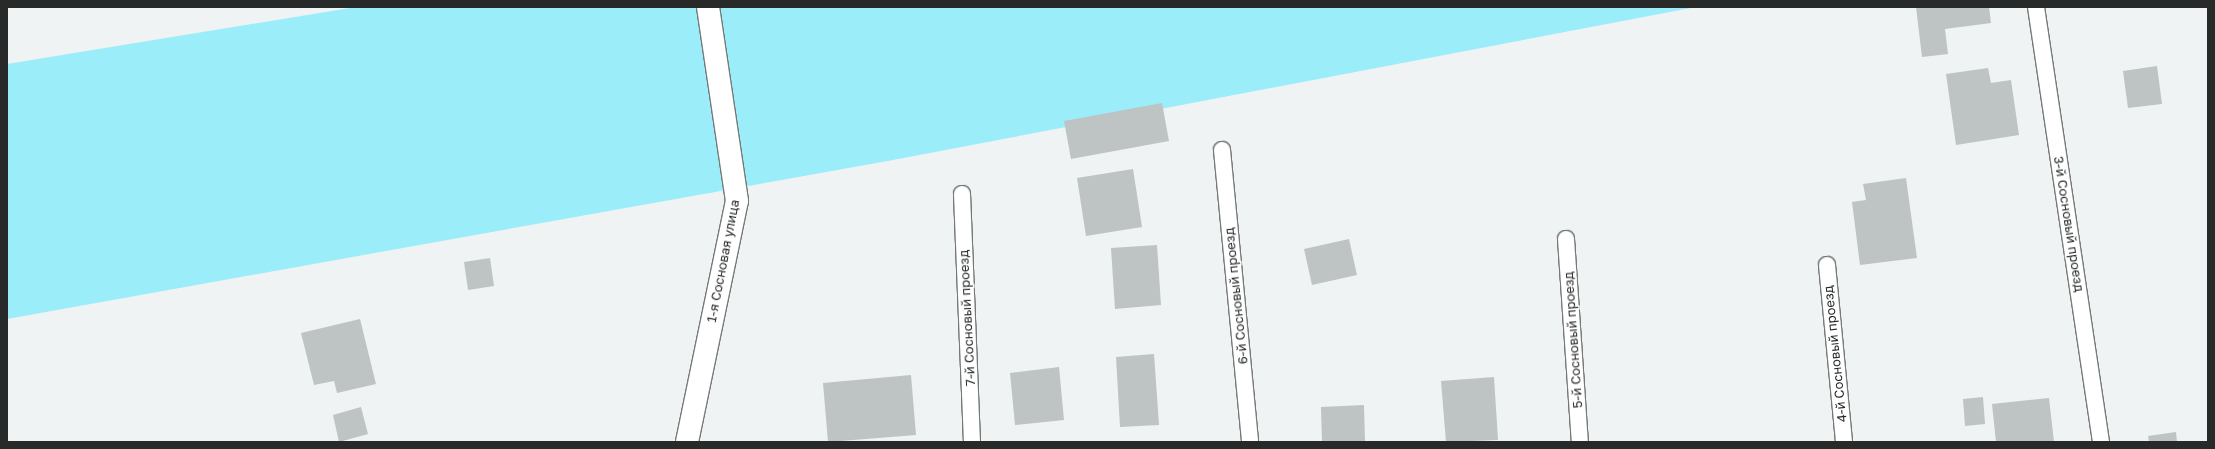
<!DOCTYPE html>
<html>
<head>
<meta charset="utf-8">
<style>
  body { margin:0 }
  #map { position:relative; width:2215px; height:449px; overflow:hidden; background:#eff3f4; font-family:"Golos Text",sans-serif }
  div>[style] { position:absolute }
  [style*='--x'] { left:calc(var(--x)*1px); top:calc(var(--y)*1px); width:calc(var(--w)*1px); rotate:calc(var(--a)*1deg) }
  .green>* { inset:0; background:#9cedfa }
  .building>* { inset:0; background:#bec3c3 }
  .roads { filter:drop-shadow(1px 0 #747979) drop-shadow(-1px 0 #747979) drop-shadow(0 1px #747979) drop-shadow(0 -1px #747979) }
  .lane>* { height:16px; margin:-8px; padding:0 8px; transform-origin:8px; border-radius:8px; background:#fff }
  .street>* { height:22px; margin:-11px; padding:0 11px; transform-origin:11px; border-radius:11px; background:#fff }
  span { translate:-50% -50%; white-space:nowrap; text-align:center; line-height:1.15; -webkit-text-stroke:3px #fff; paint-order:stroke }
  .street-label { font-size:13px; color:#282a2a }
  .frame { position:absolute; inset:0; border:8px solid #282a2a; pointer-events:none }
</style>
</head>
<body>
<div id="map">
  <div class="green">
    <i style="clip-path:polygon(356px 7px,1696px 7px,893px 160px,7px 319px,7px 64px)"></i>
  </div>
  <div class="building">
    <i style="clip-path:polygon(1916px 7px,1989px 7px,1991px 23px,1945px 29px,1948px 54px,1922px 57px)"></i>
    <i style="clip-path:polygon(2157px 66px,2162px 104px,2128px 108px,2123px 71px)"></i>
    <i style="clip-path:polygon(1988px 68px,1991px 83px,2011px 80px,2019px 135px,1956px 145px,1946px 74px)"></i>
    <i style="clip-path:polygon(1162px 103px,1169px 141px,1071px 159px,1064px 121px)"></i>
    <i style="clip-path:polygon(1133px 169px,1142px 227px,1086px 236px,1077px 178px)"></i>
    <i style="clip-path:polygon(1906px 178px,1917px 258px,1860px 265px,1852px 202px,1866px 200px,1863px 184px)"></i>
    <i style="clip-path:polygon(1349px 239px,1357px 275px,1312px 285px,1304px 249px)"></i>
    <i style="clip-path:polygon(1157px 245px,1161px 305px,1115px 309px,1111px 248px)"></i>
    <i style="clip-path:polygon(490px 258px,494px 286px,468px 290px,464px 262px)"></i>
    <i style="clip-path:polygon(360px 319px,376px 384px,337px 393px,334px 381px,314px 385px,301px 333px)"></i>
    <i style="clip-path:polygon(1154px 354px,1159px 425px,1120px 427px,1116px 357px)"></i>
    <i style="clip-path:polygon(1059px 367px,1064px 420px,1015px 425px,1010px 373px)"></i>
    <i style="clip-path:polygon(911px 375px,916px 435px,828px 442px,823px 383px)"></i>
    <i style="clip-path:polygon(1494px 377px,1498px 440px,1446px 442px,1441px 381px)"></i>
    <i style="clip-path:polygon(1983px 397px,1985px 424px,1965px 426px,1963px 399px)"></i>
    <i style="clip-path:polygon(2049px 398px,2054px 442px,1996px 442px,1992px 404px)"></i>
    <i style="clip-path:polygon(1364px 405px,1365px 442px,1322px 442px,1321px 407px)"></i>
    <i style="clip-path:polygon(361px 407px,368px 434px,339px 442px,333px 415px)"></i>
    <i style="clip-path:polygon(2176px 432px,2177px 442px,2149px 442px,2148px 436px)"></i>
  </div>
  <div class="roads">
    <div class="lane">
      <i style="--x:2036;--y:7;--w:440;--a:81.5"></i>
      <i style="--x:1222;--y:150;--w:293;--a:84.5"></i>
      <i style="--x:962;--y:194;--w:248;--a:87.7"></i>
      <i style="--x:1566;--y:239;--w:203;--a:86.1"></i>
      <i style="--x:1827;--y:265;--w:178;--a:84.5"></i>
    </div>
    <div class="street">
      <i style="--x:687;--y:442;--w:246;--a:-78.3"></i>
      <i style="--x:737;--y:201;--w:196;--a:-98.5"></i>
    </div>
  </div>
  <div class="street-label">
    <span style="left:2069px;top:224px;rotate:81deg">3-й Сосновый проезд</span>
    <span style="left:723px;top:261px;rotate:-79deg">1-я Сосновая улица</span>
    <span style="left:1236px;top:296px;rotate:-96deg">6-й Сосновый проезд</span>
    <span style="left:967px;top:318px;rotate:-93deg">7-й Сосновый проезд</span>
    <span style="left:1573px;top:340px;rotate:-94deg">5-й Сосновый проезд</span>
    <span style="left:1835px;top:354px;rotate:-96deg">4-й Сосновый проезд</span>
  </div>
  <div class="frame"></div>
</div>
</body>
</html>
